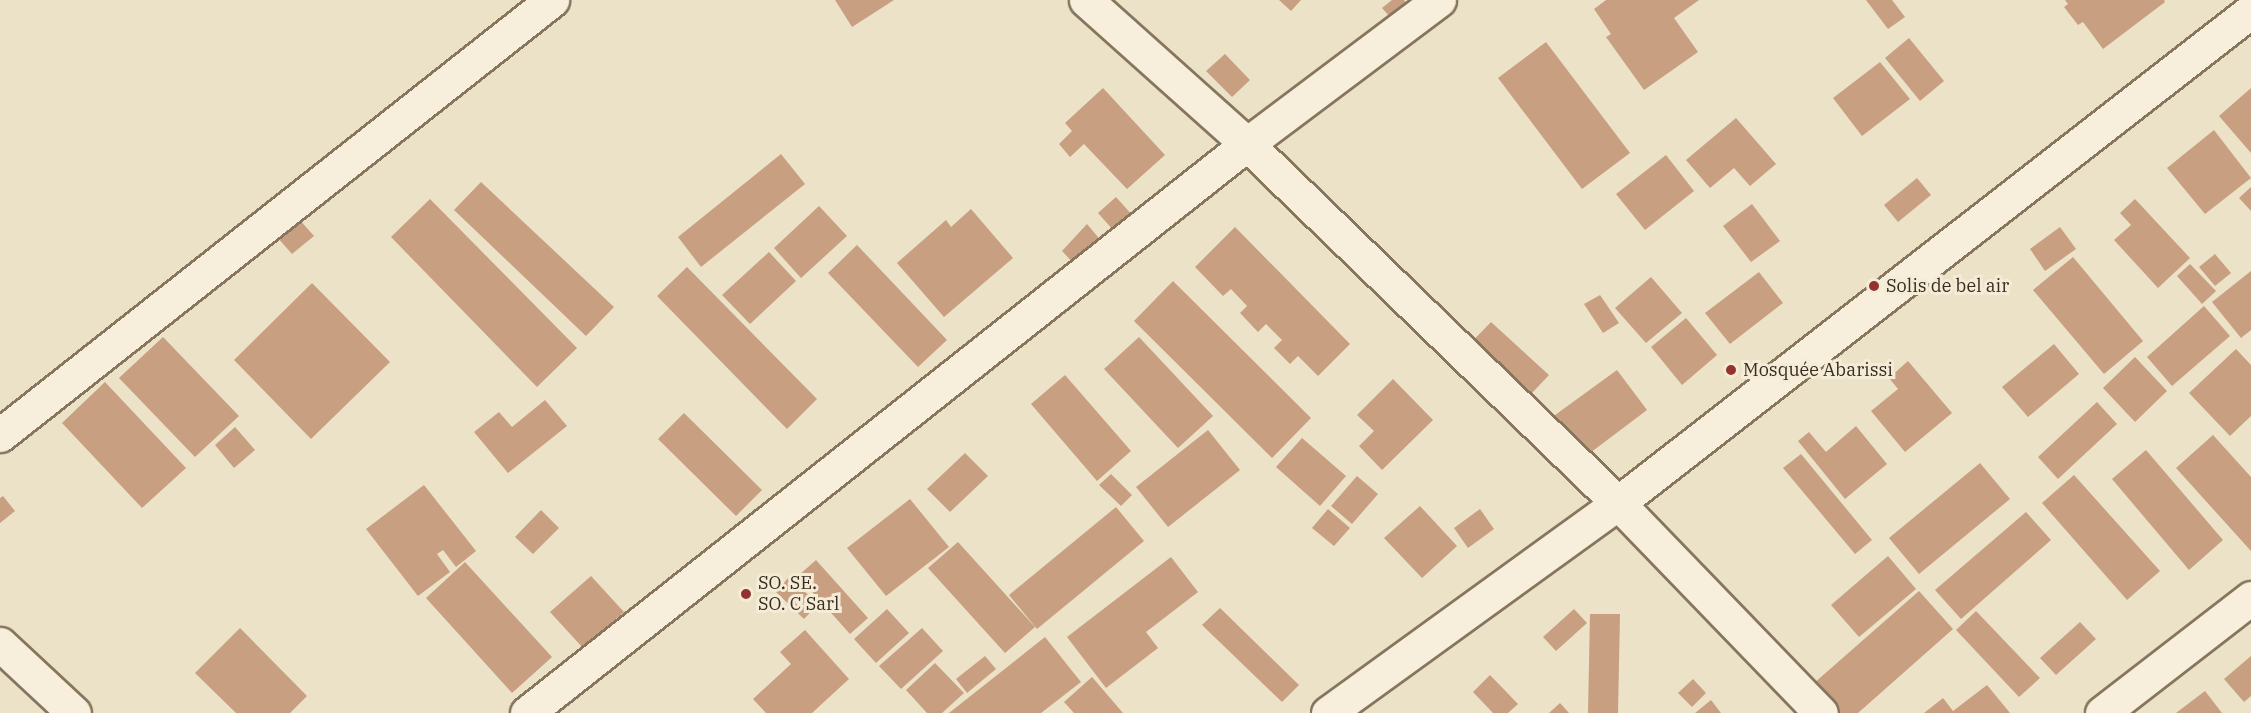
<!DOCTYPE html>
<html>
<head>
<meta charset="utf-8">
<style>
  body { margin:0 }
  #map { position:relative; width:2251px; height:713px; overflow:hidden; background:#ece2c8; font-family:"IBM Plex Serif",serif }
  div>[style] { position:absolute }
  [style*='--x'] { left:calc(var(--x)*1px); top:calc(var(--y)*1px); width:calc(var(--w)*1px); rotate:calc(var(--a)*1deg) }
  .building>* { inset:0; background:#c89f80 }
  .roads { filter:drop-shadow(2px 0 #87755e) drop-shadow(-2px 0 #87755e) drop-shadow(0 2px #87755e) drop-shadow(0 -2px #87755e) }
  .minor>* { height:33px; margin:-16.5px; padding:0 16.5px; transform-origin:16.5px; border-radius:16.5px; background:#f7efdb }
  .tertiary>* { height:33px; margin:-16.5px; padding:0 16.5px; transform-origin:16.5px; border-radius:16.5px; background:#f7efdb }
  .dots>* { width:16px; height:16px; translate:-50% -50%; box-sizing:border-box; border:3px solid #f4ecd7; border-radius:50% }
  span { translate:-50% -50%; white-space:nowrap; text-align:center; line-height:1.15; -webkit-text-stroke:6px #f4ecd7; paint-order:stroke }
  .poi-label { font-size:18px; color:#392d20 }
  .left { translate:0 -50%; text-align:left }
</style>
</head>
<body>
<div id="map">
  <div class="building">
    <i style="clip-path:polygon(835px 0,894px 0,852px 27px)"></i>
    <i style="clip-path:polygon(1279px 0,1301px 0,1291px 11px)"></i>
    <i style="clip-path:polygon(1392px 0,1404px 0,1416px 15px,1400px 28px,1382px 8px)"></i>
    <i style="clip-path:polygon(1606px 0,1699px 0,1674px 18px,1698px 52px,1644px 90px,1606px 37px,1611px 34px,1594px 9px)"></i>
    <i style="clip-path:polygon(1866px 0,1892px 0,1905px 17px,1888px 29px)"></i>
    <i style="clip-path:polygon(2065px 0,2164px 0,2165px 2px,2103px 49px,2083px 22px,2078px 25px,2064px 7px,2068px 4px)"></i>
    <i style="clip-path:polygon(1909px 38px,1944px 81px,1920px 101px,1885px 58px)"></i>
    <i style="clip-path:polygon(1546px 42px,1630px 153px,1582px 189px,1498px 78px)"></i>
    <i style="clip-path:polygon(1225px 54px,1250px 80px,1232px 97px,1206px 71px)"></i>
    <i style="clip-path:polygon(1880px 62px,1910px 99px,1862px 136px,1833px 98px)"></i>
    <i style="clip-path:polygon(1103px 88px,1165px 155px,1127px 189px,1084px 144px,1070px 157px,1059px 144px,1072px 131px,1065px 123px)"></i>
    <i style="clip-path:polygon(2251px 88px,2251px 153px,2219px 116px)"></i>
    <i style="clip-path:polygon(1736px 118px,1776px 164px,1750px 186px,1734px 168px,1710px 188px,1686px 160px)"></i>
    <i style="clip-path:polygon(2214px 130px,2251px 178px,2205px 214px,2167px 168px)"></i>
    <i style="clip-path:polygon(781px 154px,805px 184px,701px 267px,678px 237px)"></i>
    <i style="clip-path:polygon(1666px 155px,1694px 191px,1645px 230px,1616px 194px)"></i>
    <i style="clip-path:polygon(1917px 178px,1931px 195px,1898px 222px,1884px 205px)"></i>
    <i style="clip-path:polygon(481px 182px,614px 307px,586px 336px,454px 210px)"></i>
    <i style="clip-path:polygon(2251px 187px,2251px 211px,2239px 198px)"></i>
    <i style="clip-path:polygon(1116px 197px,1133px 216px,1114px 231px,1098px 213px)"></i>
    <i style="clip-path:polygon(430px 199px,577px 348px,537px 387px,391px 237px)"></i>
    <i style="clip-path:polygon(2135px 199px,2190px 258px,2158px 288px,2114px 240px,2131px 225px,2120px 213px)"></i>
    <i style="clip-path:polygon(1752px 204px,1780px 241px,1751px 262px,1723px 226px)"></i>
    <i style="clip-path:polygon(819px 206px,847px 236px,801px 278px,774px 248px)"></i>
    <i style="clip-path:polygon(971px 209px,1013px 258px,944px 317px,897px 263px,946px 220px,951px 227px)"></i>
    <i style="clip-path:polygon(298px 218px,314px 236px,292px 254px,277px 237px)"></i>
    <i style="clip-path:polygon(1087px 224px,1103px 243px,1076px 266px,1062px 251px)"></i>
    <i style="clip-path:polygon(1235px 227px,1350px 344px,1318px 376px,1298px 356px,1290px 364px,1274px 348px,1282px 340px,1266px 324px,1258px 332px,1240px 313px,1247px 306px,1231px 289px,1223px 296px,1195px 267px)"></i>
    <i style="clip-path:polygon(2060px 227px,2076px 249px,2045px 271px,2030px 249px)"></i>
    <i style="clip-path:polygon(857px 245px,947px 340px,918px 367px,828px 273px)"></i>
    <i style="clip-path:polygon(769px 252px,796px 281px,750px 324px,722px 295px)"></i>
    <i style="clip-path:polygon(2215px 254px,2231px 273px,2215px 286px,2199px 267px)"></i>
    <i style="clip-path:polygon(2073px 257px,2143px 341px,2104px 374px,2033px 290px)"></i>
    <i style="clip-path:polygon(2190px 264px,2216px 291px,2202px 304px,2177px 276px)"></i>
    <i style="clip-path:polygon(687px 267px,817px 399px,787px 429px,657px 296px)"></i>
    <i style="clip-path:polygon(2251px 271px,2251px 330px,2241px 338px,2212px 302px)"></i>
    <i style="clip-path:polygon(1759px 272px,1783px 303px,1730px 344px,1705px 313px)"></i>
    <i style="clip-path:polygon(1651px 277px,1682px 313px,1646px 343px,1615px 308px)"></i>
    <i style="clip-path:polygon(1173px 281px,1311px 418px,1272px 458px,1134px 321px)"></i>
    <i style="clip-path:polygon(312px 283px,390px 362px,311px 439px,234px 360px)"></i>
    <i style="clip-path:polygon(1600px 295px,1619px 323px,1603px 333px,1584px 304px)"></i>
    <i style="clip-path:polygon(2204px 306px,2230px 336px,2172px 386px,2147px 357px)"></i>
    <i style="clip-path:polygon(1686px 318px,1717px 355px,1682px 385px,1651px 347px)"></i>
    <i style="clip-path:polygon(1491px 322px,1549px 375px,1518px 408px,1460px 354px)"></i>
    <i style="clip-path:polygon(163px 337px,239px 416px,195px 457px,119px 378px)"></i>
    <i style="clip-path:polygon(1139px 337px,1213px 416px,1178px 448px,1104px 369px)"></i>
    <i style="clip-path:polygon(2054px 344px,2079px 374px,2028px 417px,2002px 387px)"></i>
    <i style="clip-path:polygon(2236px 349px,2251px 365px,2251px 416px,2230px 436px,2189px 393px)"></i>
    <i style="clip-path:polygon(2135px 357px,2167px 391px,2135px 422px,2103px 388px)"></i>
    <i style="clip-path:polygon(1908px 361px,1952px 413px,1905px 452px,1871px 411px,1898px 389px,1889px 378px)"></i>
    <i style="clip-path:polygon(1617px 370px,1647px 410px,1582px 459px,1551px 418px)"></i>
    <i style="clip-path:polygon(1065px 375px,1131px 451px,1097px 481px,1031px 404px)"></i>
    <i style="clip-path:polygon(1393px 379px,1433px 420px,1382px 470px,1359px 446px,1374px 431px,1357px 415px)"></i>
    <i style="clip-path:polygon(105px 382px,186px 468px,142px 508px,62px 423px)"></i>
    <i style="clip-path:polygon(545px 400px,567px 426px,508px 473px,474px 432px,499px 412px,512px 427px)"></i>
    <i style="clip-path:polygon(2097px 402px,2117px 424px,2058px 479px,2038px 457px)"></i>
    <i style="clip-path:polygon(684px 413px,762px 490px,736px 516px,658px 439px)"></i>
    <i style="clip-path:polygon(1856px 426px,1887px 464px,1845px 499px,1798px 441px,1809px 432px,1826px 452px)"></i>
    <i style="clip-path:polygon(235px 427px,255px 450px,234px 468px,215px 445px)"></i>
    <i style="clip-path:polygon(1208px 430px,1240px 470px,1168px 527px,1136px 487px)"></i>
    <i style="clip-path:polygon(2213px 435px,2251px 477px,2251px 551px,2176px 468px)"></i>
    <i style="clip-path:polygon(1302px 438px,1346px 476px,1320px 506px,1276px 467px)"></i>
    <i style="clip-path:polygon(2146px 450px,2223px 540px,2189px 570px,2112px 479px)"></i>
    <i style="clip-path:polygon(965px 453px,988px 476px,950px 512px,927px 489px)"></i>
    <i style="clip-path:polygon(1801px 454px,1872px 540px,1855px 554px,1783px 468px)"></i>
    <i style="clip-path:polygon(1980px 463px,2010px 499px,1919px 574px,1889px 538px)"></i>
    <i style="clip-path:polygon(1111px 474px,1132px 495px,1121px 506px,1099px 485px)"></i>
    <i style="clip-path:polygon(2074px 475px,2160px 571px,2127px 600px,2042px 503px)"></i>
    <i style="clip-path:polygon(1357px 476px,1378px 494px,1352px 524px,1331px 506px)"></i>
    <i style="clip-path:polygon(424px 485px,476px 551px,456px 567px,443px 550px,437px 554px,450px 572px,418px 596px,366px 529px)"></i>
    <i style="clip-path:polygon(3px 496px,15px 511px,0 523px,0 498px)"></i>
    <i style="clip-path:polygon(910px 499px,949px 547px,886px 596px,847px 548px)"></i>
    <i style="clip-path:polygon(1420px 506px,1457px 546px,1422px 578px,1384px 538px)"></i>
    <i style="clip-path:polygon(1116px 507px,1144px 541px,1037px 629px,1009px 595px)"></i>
    <i style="clip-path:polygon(1328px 509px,1350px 528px,1334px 546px,1312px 528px)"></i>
    <i style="clip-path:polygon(1480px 509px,1494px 529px,1468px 548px,1454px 528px)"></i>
    <i style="clip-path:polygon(541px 510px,559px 528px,533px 554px,515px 537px)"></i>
    <i style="clip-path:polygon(2026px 512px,2051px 540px,1961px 619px,1935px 590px)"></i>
    <i style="clip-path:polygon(958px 542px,1035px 627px,1005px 653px,928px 568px)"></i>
    <i style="clip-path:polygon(1888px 556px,1916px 589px,1859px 637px,1831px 605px)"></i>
    <i style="clip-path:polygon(1171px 557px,1198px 592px,1146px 632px,1158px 648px,1106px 688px,1067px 637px)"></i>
    <i style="clip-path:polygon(816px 560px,868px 618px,850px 634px,798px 576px)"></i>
    <i style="clip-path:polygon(465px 562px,552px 657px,512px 693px,426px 598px)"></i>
    <i style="clip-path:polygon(591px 576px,624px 612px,583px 648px,550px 612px)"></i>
    <i style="clip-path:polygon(789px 577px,818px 604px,804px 619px,776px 592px)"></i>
    <i style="clip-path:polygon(1919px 591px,1953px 629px,1858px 713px,1839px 713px,1813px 684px)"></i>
    <i style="clip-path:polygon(1220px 608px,1299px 685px,1282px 702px,1202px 625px)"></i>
    <i style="clip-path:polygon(887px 609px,909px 633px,876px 663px,854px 639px)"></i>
    <i style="clip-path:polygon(1574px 609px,1587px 623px,1556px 651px,1543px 637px)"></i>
    <i style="clip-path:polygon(1976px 611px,2040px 678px,2019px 697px,1956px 630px)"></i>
    <i style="clip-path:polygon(1590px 614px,1620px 614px,1618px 713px,1588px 713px)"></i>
    <i style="clip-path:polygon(2080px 622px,2096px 639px,2056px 675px,2040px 658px)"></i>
    <i style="clip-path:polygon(240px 628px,307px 696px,290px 713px,236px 713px,195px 673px)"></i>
    <i style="clip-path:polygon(922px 628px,943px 651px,901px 689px,879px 666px)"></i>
    <i style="clip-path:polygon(805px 630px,849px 679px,812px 713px,766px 713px,753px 699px,791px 664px,780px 652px)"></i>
    <i style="clip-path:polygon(1045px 637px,1081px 682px,1041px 713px,949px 713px)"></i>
    <i style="clip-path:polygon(985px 656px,996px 669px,967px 693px,956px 679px)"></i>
    <i style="clip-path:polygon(2251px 656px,2251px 696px,2244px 702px,2224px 679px)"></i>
    <i style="clip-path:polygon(935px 663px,964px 693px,942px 713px,927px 713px,906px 690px)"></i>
    <i style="clip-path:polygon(1490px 675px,1518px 704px,1508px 713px,1493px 713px,1473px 692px)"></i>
    <i style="clip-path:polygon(1092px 677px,1123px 713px,1074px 713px,1064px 702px)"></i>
    <i style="clip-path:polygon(1693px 679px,1706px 693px,1692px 707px,1678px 693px)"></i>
    <i style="clip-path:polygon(1987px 685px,2010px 713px,1924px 713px,1943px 698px,1953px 711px)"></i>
    <i style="clip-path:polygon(2205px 691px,2222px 713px,2176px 713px)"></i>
    <i style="clip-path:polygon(1711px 700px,1721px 713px,1695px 713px)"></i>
    <i style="clip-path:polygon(1560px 703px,1569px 713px,1549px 713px)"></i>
  </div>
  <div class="roads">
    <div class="minor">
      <i style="--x:1086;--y:0;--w:216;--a:41.8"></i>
      <i style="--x:1247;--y:144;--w:516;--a:44.06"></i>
      <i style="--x:1618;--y:503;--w:292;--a:46"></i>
      <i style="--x:0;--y:644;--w:101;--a:43"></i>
      <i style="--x:527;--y:713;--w:918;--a:-38.32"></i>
      <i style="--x:1247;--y:144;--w:240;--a:-36.9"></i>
      <i style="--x:1328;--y:713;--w:358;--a:-35.9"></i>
      <i style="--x:1618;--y:503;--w:802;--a:-37.86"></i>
      <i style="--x:2102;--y:713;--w:188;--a:-37.7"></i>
    </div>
    <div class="tertiary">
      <i style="--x:0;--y:435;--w:703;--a:-38.24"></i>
    </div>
  </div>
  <div class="dots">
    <i style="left:1874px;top:286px;background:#933231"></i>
    <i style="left:1731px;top:370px;background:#933231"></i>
    <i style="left:746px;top:594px;background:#933231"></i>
  </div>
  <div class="poi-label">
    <span class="left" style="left:1886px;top:286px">Solis de bel air</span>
    <span class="left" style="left:1743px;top:370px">Mosquée Abarissi</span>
    <span class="left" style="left:758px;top:594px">SO. SE.<br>SO. C Sarl</span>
  </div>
</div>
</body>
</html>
